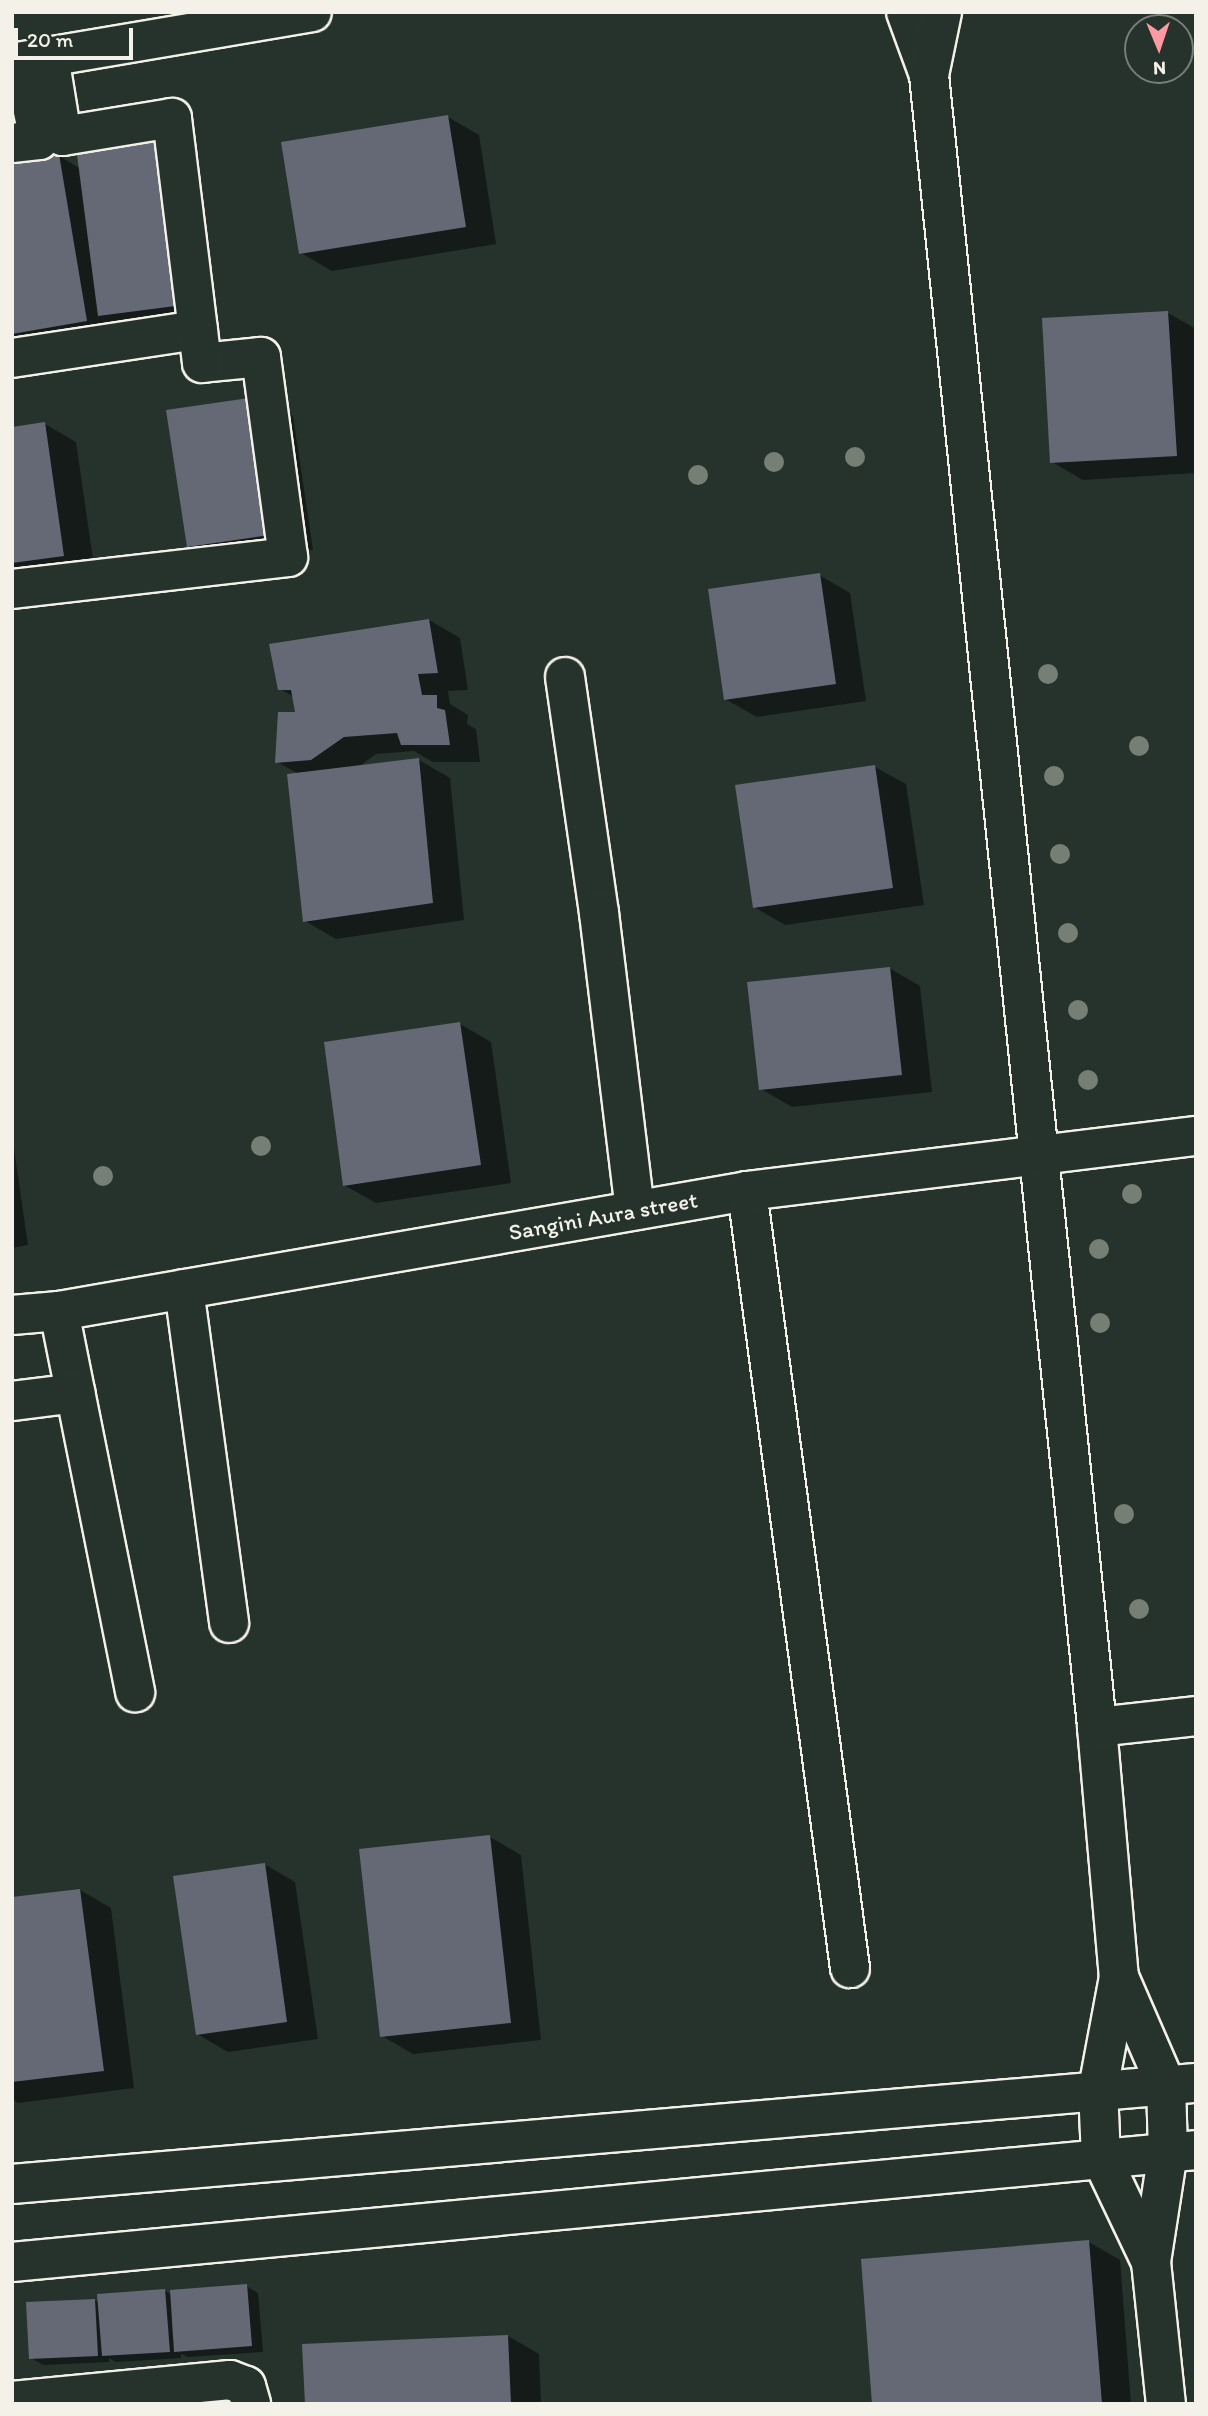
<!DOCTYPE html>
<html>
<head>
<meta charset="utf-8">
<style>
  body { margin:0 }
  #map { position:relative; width:1208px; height:2416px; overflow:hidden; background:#26332d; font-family:Itim,sans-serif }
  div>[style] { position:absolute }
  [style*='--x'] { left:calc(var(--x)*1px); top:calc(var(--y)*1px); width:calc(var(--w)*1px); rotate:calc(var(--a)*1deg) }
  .shadow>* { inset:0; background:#0007 }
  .building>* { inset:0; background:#656976 }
  .roads { filter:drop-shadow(2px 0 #f4f1e8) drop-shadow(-2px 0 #f4f1e8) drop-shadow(0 2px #f4f1e8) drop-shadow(0 -2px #f4f1e8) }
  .minor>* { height:38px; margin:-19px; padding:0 19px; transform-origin:19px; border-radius:19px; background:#26332d }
  .trees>* { width:20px; height:20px; margin:-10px; border-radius:50%; background:#767f73 }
  span { translate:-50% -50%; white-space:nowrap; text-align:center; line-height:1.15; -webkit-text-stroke:5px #26332d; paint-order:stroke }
  .street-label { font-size:23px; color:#f4f1e8 }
  .frame { position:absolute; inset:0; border:14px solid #f4f1e8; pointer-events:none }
  .north { position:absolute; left:1124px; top:14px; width:70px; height:70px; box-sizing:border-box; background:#26332d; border:2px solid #787f78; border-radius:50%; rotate:178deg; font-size:19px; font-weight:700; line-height:28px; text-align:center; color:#f4f1e8 }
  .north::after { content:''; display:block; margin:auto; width:24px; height:32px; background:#ff9aa2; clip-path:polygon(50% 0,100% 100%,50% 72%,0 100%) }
  .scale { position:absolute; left:14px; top:28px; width:119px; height:32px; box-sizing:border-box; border:4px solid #f4f1e8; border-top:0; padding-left:9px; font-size:21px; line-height:24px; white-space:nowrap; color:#f4f1e8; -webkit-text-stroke:5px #26332d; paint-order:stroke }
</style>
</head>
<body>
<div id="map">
  <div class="shadow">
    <i style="clip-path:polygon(448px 117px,479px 135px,496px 244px,332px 271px,301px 253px)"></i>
    <i style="clip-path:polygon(59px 156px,81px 169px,214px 322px,12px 339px,12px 163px)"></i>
    <i style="clip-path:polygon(1168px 313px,1196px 329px,1196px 473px,1083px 480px,1052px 462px)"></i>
    <i style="clip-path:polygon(261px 398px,293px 416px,313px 550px,219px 564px,188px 546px)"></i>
    <i style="clip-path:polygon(45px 424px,76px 442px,95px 573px,12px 584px,12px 429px)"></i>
    <i style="clip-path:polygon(819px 575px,850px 593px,866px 701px,757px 717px,725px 699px)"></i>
    <i style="clip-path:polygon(429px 620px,460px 638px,468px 690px,448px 691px,450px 704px,468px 715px,467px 724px,476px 729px,480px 762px,433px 762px,414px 751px,376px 754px,357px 768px,419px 760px,450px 778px,464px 920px,336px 939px,305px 921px,299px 774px,277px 762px,297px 713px,294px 697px,280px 689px)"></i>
    <i style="clip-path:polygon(875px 767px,906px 784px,924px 905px,785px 925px,754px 907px)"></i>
    <i style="clip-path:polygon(889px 968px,920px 986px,932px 1092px,792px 1107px,761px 1089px)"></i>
    <i style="clip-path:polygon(460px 1024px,491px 1042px,511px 1183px,376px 1203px,344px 1185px)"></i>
    <i style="clip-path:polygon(12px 1135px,28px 1245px,12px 1248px)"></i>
    <i style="clip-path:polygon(490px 1837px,521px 1855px,541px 2040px,413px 2054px,382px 2036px)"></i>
    <i style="clip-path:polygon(264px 1864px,295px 1882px,318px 2039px,228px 2052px,197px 2034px)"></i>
    <i style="clip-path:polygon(80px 1890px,111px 1908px,134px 2088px,18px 2103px,12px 2099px,12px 1899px)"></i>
    <i style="clip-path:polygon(1089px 2242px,1120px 2260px,1131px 2404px,874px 2404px)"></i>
    <i style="clip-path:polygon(246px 2286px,258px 2293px,263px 2352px,188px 2357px,181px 2354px,181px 2358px,116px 2362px,109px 2358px,109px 2362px,43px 2365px,31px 2358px,95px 2300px,100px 2303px,165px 2291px,172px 2295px)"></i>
    <i style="clip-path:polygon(508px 2336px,539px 2354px,541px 2404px,307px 2404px)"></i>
  </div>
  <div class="building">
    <i style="clip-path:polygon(448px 115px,466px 227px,299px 254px,281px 142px)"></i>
    <i style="clip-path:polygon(161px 136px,183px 305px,98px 316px,76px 147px)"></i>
    <i style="clip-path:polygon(59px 154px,87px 321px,12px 334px,12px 162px)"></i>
    <i style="clip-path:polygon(1168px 311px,1177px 456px,1050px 463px,1042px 318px)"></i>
    <i style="clip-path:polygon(262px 396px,283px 533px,187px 547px,166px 410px)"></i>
    <i style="clip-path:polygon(45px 422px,64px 556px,12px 563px,12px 427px)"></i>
    <i style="clip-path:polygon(820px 573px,836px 684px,724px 700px,708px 589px)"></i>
    <i style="clip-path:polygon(429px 619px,438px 673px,418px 674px,422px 695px,437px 695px,437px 708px,445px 710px,450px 745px,401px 745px,397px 733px,344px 737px,311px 760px,275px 763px,278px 712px,295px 712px,291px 690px,278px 690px,269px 644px)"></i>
    <i style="clip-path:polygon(419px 758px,433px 903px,303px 922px,287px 774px)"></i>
    <i style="clip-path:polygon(875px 765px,893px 888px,753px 908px,735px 785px)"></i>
    <i style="clip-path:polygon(890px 967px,902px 1075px,759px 1090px,747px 982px)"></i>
    <i style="clip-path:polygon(460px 1022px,481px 1165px,343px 1186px,324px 1042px)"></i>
    <i style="clip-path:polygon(490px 1835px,511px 2023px,380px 2037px,359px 1849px)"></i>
    <i style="clip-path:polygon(265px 1863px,287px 2022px,196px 2035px,173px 1876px)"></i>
    <i style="clip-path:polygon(80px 1889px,104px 2071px,12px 2082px,12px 1897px)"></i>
    <i style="clip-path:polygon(1089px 2240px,1102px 2404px,872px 2404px,861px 2259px)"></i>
    <i style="clip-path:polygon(247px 2284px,252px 2346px,174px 2352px,170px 2290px)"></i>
    <i style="clip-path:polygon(165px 2289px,170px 2352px,102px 2356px,97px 2294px)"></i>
    <i style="clip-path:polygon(95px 2299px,98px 2356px,29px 2359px,26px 2302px)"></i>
    <i style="clip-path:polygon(508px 2335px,511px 2404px,305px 2404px,302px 2344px)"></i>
  </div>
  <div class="roads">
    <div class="minor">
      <i style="--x:906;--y:12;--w:67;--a:69.9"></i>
      <i style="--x:929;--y:75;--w:1661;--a:84.19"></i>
      <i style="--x:1097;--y:1727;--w:251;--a:85"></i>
      <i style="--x:1119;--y:1977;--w:114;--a:100.6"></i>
      <i style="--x:1098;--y:2089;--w:68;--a:87.5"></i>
      <i style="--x:1101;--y:2157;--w:116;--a:64.5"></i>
      <i style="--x:12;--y:63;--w:304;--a:-9.6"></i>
      <i style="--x:929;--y:75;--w:64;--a:-78.3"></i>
      <i style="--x:12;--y:143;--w:27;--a:-6"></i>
      <i style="--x:39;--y:140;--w:49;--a:-101.8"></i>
      <i style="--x:12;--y:358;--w:188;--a:-8.6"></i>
      <i style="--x:12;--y:589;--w:278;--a:-6.6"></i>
      <i style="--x:288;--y:557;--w:202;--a:-97.7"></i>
      <i style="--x:261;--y:357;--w:59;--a:174.2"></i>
      <i style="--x:202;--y:363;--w:247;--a:-97"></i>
      <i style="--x:172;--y:118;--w:111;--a:170.7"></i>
      <i style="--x:62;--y:136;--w:80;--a:-99.3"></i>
      <i style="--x:565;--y:677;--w:238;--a:81.8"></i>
      <i style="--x:599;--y:913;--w:299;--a:83.1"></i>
      <i style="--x:747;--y:1191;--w:784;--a:82.45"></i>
      <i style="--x:184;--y:1289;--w:337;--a:82.3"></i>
      <i style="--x:59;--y:1311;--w:389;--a:78.7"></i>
      <i style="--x:12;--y:1315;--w:47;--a:-4.9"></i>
      <i style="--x:59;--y:1311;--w:698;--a:-9.89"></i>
      <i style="--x:747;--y:1191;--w:452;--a:-7"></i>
      <i style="--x:12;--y:1401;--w:64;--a:-7.1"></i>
      <i style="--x:1097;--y:1727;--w:100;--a:-6.3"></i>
      <i style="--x:1119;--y:1977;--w:118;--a:66.5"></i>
      <i style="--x:1166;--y:2085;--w:67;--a:88.3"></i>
      <i style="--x:1168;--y:2152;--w:111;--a:98.8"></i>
      <i style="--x:1151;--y:2262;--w:143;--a:84"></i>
      <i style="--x:12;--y:2184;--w:1188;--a:-4.88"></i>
      <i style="--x:12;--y:2262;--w:1189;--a:-5.4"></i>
      <i style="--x:12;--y:2401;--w:219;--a:-5.5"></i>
      <i style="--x:230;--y:2380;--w:17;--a:21"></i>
      <i style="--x:246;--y:2386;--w:19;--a:74"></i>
    </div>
  </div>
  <div class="trees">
    <i style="left:855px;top:457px"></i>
    <i style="left:774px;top:462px"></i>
    <i style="left:698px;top:475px"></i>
    <i style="left:1048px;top:674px"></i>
    <i style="left:1139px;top:746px"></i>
    <i style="left:1054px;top:776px"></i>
    <i style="left:1060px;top:854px"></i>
    <i style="left:1068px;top:933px"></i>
    <i style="left:1078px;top:1010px"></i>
    <i style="left:1088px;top:1080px"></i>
    <i style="left:261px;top:1146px"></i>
    <i style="left:103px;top:1176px"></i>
    <i style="left:1132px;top:1194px"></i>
    <i style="left:1099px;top:1249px"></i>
    <i style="left:1100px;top:1323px"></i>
    <i style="left:1124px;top:1514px"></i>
    <i style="left:1139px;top:1609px"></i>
  </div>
  <div class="street-label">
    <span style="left:603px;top:1216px;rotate:-10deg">Sangini Aura street</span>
  </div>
  <div class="frame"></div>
  <div class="north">N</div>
  <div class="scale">20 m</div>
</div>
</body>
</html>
